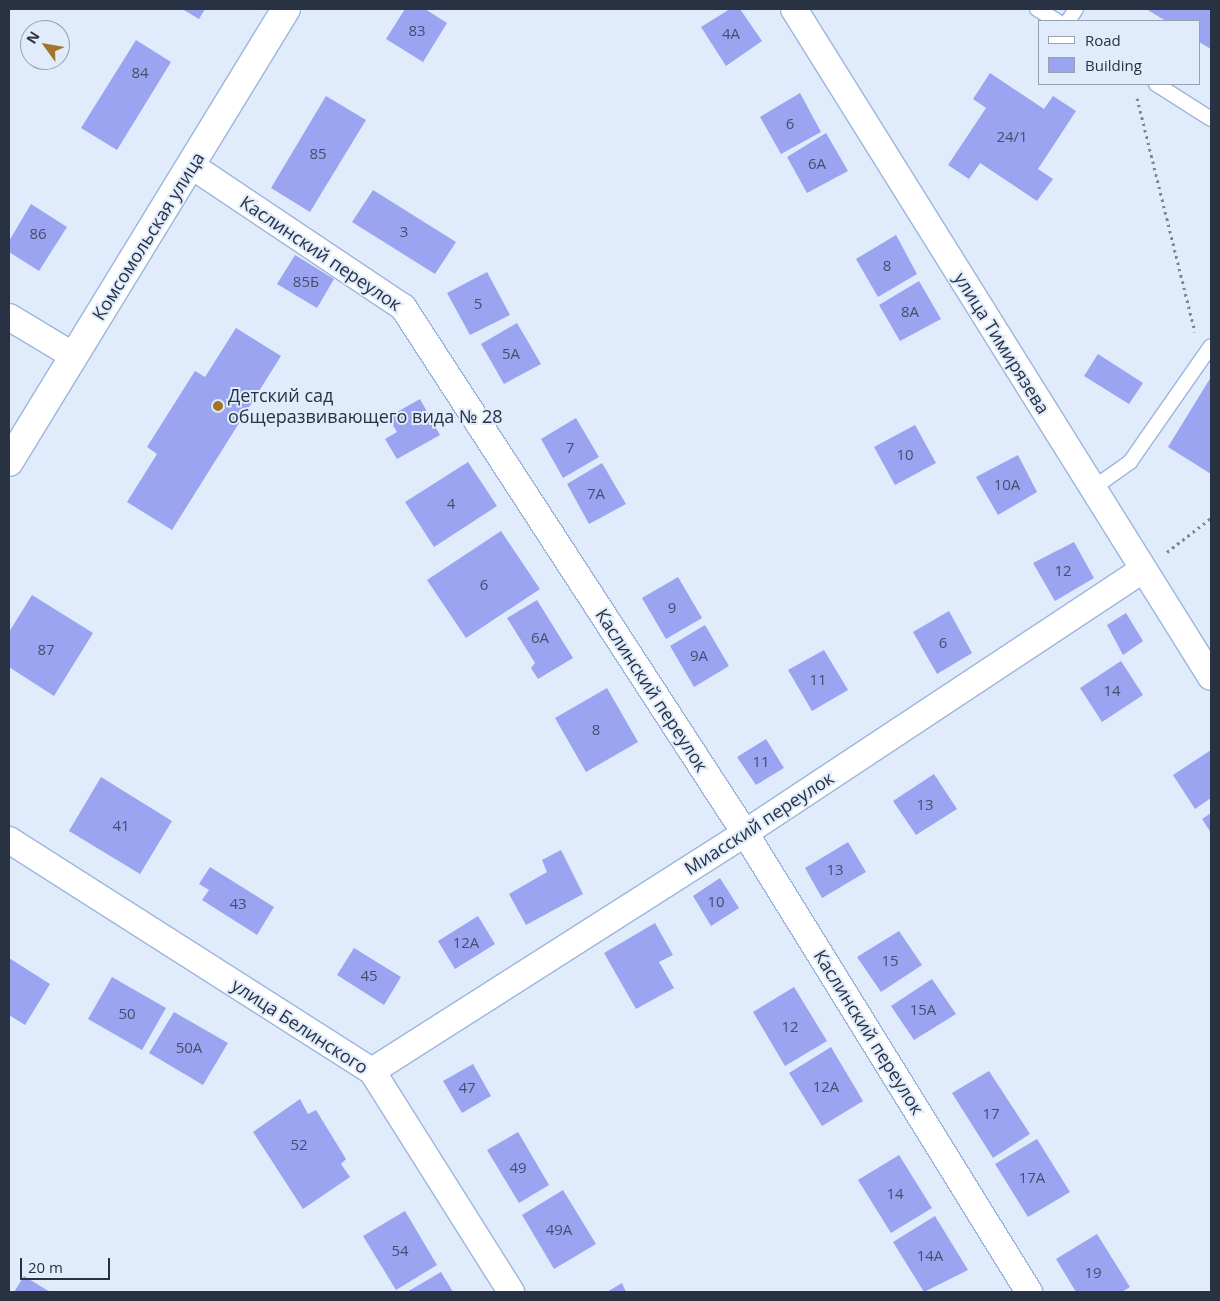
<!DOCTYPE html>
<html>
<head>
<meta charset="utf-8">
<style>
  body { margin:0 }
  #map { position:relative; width:1220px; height:1301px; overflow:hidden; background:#e0ebfc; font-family:"Open Sans",sans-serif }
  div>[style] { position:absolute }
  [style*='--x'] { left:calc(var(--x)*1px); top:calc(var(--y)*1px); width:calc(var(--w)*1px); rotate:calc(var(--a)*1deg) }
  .building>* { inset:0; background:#9ba4f0 }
  .path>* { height:3px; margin-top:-1.5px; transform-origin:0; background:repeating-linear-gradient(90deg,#7c8697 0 2.5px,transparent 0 6.5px) }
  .roads { filter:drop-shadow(1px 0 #9cb6dd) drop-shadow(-1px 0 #9cb6dd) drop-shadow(0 1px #9cb6dd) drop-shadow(0 -1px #9cb6dd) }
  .service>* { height:14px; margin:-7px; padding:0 7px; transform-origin:7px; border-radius:7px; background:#fff }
  .minor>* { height:26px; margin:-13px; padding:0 13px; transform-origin:13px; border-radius:13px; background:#fff }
  .tertiary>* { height:28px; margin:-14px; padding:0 14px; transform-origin:14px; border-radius:14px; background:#fff }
  .dots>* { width:14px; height:14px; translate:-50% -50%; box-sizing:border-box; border:2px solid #e0ebfc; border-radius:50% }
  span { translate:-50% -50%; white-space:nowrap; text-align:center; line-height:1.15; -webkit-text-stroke:4px #e0ebfc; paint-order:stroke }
  .number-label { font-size:15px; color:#454e6e }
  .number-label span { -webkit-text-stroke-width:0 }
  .street-label { font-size:18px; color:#283242 }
  .poi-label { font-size:18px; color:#283242 }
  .left { translate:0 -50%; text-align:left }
  .frame { position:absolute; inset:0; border:10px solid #283242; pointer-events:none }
  .legend { position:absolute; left:1038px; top:20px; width:162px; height:65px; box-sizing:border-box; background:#e0ebfc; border:1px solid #96a1b2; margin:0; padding:6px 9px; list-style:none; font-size:15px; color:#283242 }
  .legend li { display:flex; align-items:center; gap:10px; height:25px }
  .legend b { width:25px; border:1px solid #96a1b2 }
  .north { position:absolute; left:20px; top:20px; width:50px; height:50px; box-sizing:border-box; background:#e0ebfc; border:1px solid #96a1b2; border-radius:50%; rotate:302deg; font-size:14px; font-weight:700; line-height:20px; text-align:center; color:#283242 }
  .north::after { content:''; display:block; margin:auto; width:18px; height:22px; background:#a27626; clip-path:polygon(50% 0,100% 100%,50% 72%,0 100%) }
  .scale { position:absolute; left:20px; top:1258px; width:90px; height:22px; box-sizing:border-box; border:2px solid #283242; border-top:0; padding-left:6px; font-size:15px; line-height:18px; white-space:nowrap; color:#283242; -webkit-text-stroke:4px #e0ebfc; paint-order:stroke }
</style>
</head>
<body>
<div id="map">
  <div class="building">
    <i style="clip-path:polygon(182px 9px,205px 9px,199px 19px)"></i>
    <i style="clip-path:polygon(405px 9px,425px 9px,447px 23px,423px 62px,386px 39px)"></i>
    <i style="clip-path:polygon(730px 9px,740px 9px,762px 41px,726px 66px,701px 27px)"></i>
    <i style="clip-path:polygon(1146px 9px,1211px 9px,1211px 49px,1199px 42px,1199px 21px,1166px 21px)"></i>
    <i style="clip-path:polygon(136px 40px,171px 62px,117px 150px,81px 128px)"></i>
    <i style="clip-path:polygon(990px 73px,1044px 109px,1053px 96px,1076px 111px,1038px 169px,1053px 179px,1037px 201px,980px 163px,969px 179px,948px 165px,986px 108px,973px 99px)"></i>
    <i style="clip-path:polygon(800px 93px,821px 132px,781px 154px,760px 117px)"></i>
    <i style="clip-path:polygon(326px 96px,366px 120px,310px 212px,271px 188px)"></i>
    <i style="clip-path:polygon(826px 133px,848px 171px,807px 193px,787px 157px)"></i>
    <i style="clip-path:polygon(373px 190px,456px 242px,435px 274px,352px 222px)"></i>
    <i style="clip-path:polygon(31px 204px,67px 227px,39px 271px,9px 252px,9px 241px)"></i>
    <i style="clip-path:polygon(896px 235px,917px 274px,878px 297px,856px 259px)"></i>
    <i style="clip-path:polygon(295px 255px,334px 279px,317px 308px,277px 284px)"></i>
    <i style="clip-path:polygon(487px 272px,510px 315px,470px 335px,447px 293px)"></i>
    <i style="clip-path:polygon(919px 281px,941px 319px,900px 341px,879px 305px)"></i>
    <i style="clip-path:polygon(517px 323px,541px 364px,504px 384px,481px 344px)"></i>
    <i style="clip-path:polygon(236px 328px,281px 356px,172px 530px,127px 502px,157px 454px,147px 447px,195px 371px,205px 377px)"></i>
    <i style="clip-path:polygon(1098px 354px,1143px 383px,1129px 404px,1084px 376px)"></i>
    <i style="clip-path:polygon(1211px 377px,1211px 474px,1168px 447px)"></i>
    <i style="clip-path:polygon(420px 399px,440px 435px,397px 459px,385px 439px,397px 432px,388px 417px)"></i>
    <i style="clip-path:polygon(576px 418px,599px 457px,563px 478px,541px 439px)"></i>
    <i style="clip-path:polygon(915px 425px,936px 463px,895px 485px,874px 447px)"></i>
    <i style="clip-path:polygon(1018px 455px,1037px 492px,998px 515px,976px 477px)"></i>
    <i style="clip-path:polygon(468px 462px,497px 506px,434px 547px,405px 502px)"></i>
    <i style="clip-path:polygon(602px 463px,626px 504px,589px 524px,567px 484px)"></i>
    <i style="clip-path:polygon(501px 531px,540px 589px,466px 638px,427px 580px)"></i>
    <i style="clip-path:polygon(1074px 542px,1094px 578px,1055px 601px,1033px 563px)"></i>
    <i style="clip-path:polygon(678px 577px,702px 618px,666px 639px,642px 598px)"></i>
    <i style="clip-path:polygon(32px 595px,93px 633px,54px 696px,9px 667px,9px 632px)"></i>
    <i style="clip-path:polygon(537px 600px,573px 658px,538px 679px,531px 668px,535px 663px,507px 618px)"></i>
    <i style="clip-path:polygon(949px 611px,972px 653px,937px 674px,913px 632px)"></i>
    <i style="clip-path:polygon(1126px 613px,1143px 641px,1123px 655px,1107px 625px)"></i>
    <i style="clip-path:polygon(705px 625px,729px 666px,694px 687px,670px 646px)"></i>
    <i style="clip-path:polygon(824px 650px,848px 690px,812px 711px,788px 670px)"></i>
    <i style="clip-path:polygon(1121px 661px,1143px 695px,1102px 722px,1080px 688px)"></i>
    <i style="clip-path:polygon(607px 688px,638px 742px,586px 772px,555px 718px)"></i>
    <i style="clip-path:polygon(766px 739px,784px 768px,756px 785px,737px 757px)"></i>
    <i style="clip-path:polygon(1211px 750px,1211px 798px,1195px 809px,1173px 775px)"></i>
    <i style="clip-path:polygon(934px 774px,957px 809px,916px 835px,893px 801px)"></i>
    <i style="clip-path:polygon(101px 777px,172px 821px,140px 874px,69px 831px)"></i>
    <i style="clip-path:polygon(1211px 813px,1211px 833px,1202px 819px)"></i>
    <i style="clip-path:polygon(848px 842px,866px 872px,822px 898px,805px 868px)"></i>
    <i style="clip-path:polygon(561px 850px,583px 894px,526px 925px,509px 894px,547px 872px,542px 860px)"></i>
    <i style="clip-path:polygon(210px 867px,274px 907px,257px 935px,202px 900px,209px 890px,199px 884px)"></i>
    <i style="clip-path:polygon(720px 878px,739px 908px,711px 926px,693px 896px)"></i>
    <i style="clip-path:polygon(478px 916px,495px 944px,455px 969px,438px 941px)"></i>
    <i style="clip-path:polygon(655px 923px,673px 955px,659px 962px,674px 988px,636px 1009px,604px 953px)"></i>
    <i style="clip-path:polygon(899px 931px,922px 965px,881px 992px,857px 957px)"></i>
    <i style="clip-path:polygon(354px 948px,401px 977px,384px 1005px,337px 975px)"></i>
    <i style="clip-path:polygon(9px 958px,50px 984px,25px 1025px,9px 1015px)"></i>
    <i style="clip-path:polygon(112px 977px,166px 1008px,142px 1050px,88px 1019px)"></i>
    <i style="clip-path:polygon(932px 979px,956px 1014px,914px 1040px,891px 1006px)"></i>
    <i style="clip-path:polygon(794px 987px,827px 1041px,785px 1066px,753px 1012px)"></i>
    <i style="clip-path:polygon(174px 1012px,228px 1043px,203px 1085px,149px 1053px)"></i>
    <i style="clip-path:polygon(831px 1047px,863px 1101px,822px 1126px,789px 1073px)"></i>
    <i style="clip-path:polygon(473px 1064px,491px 1096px,462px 1113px,443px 1081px)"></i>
    <i style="clip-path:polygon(989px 1071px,1030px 1134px,993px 1158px,952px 1093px)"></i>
    <i style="clip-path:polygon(300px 1099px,308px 1114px,316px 1110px,346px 1159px,341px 1164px,350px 1177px,303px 1209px,253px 1132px)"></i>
    <i style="clip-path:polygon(518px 1132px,549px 1185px,519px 1203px,487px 1150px)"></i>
    <i style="clip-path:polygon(1037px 1139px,1070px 1192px,1028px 1217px,995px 1164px)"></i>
    <i style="clip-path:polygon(899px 1155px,932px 1208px,891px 1233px,858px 1180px)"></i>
    <i style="clip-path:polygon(563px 1190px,596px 1244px,554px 1269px,522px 1215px)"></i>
    <i style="clip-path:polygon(405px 1211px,437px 1265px,396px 1290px,363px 1236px)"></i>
    <i style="clip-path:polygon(935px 1216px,968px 1270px,924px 1292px,893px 1242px)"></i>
    <i style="clip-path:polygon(1097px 1234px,1130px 1287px,1122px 1292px,1076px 1292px,1056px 1259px)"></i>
    <i style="clip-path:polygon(441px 1272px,453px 1292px,407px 1292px)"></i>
    <i style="clip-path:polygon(24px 1276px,50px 1292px,14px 1292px)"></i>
    <i style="clip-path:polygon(622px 1283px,626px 1292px,607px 1292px)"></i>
  </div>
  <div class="path">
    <i style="--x:1137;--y:98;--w:241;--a:76.1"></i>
    <i style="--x:1167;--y:552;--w:56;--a:-37.7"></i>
  </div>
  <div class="roads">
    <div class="service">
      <i style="--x:1037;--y:9;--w:23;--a:31"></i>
      <i style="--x:1068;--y:21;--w:14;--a:-56"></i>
      <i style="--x:1156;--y:84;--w:65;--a:32.5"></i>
      <i style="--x:1092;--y:489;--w:47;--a:-35.4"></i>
      <i style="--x:1130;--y:462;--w:141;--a:-55.1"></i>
    </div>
    <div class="minor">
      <i style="--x:794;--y:9;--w:787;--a:58.03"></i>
      <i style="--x:192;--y:166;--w:254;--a:33.8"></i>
      <i style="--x:403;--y:307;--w:627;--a:56.97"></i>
      <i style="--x:745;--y:833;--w:540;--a:58.25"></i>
      <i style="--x:9;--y:317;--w:76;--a:31"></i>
      <i style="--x:9;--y:840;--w:430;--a:32.5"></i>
      <i style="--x:372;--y:1071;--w:261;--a:57.8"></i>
      <i style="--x:372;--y:1071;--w:442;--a:-32.5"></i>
      <i style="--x:745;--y:833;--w:476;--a:-33.5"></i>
    </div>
    <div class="tertiary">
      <i style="--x:9;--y:462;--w:531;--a:-58.56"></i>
    </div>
  </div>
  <div class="dots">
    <i style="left:218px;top:406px;background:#a27626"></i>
  </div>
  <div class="number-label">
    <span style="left:417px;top:31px">83</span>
    <span style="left:731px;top:34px">4А</span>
    <span style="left:140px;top:73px">84</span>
    <span style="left:790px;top:124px">6</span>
    <span style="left:1012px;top:137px">24/1</span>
    <span style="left:318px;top:154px">85</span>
    <span style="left:817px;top:164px">6А</span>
    <span style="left:404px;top:232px">3</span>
    <span style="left:38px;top:234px">86</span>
    <span style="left:887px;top:266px">8</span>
    <span style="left:306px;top:282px">85Б</span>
    <span style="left:478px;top:304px">5</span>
    <span style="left:910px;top:312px">8А</span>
    <span style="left:511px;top:354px">5А</span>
    <span style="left:570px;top:448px">7</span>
    <span style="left:905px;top:455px">10</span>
    <span style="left:1007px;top:485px">10А</span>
    <span style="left:596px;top:494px">7А</span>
    <span style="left:451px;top:504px">4</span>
    <span style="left:1063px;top:571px">12</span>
    <span style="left:484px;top:585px">6</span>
    <span style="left:672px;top:608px">9</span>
    <span style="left:540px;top:638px">6А</span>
    <span style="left:943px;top:643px">6</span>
    <span style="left:46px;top:650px">87</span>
    <span style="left:699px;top:656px">9А</span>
    <span style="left:818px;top:680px">11</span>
    <span style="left:1112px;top:691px">14</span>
    <span style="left:596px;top:730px">8</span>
    <span style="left:761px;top:762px">11</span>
    <span style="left:925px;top:805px">13</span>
    <span style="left:121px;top:826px">41</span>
    <span style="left:835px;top:870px">13</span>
    <span style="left:716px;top:902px">10</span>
    <span style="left:238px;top:904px">43</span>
    <span style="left:466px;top:943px">12А</span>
    <span style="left:890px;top:961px">15</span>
    <span style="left:369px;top:976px">45</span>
    <span style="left:923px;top:1010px">15А</span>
    <span style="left:127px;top:1014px">50</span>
    <span style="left:790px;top:1027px">12</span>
    <span style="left:189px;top:1048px">50А</span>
    <span style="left:826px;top:1087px">12А</span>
    <span style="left:467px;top:1088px">47</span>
    <span style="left:991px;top:1114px">17</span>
    <span style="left:299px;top:1145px">52</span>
    <span style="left:518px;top:1168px">49</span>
    <span style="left:1032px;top:1178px">17А</span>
    <span style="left:895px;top:1194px">14</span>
    <span style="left:559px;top:1230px">49А</span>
    <span style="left:400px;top:1251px">54</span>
    <span style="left:930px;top:1256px">14А</span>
    <span style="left:1093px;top:1273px">19</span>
  </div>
  <div class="street-label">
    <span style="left:148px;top:236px;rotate:-58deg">Комсомольская улица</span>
    <span style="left:321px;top:253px;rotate:34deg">Каслинский переулок</span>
    <span style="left:1002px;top:343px;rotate:58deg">улица Тимирязева</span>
    <span style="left:652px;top:690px;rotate:57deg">Каслинский переулок</span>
    <span style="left:759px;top:823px;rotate:-33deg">Миасский переулок</span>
    <span style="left:300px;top:1026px;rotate:33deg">улица Белинского</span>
    <span style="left:869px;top:1032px;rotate:58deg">Каслинский переулок</span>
  </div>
  <div class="poi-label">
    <span class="left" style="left:228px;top:406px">Детский сад<br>общеразвивающего вида № 28</span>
  </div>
  <div class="frame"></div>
  <ul class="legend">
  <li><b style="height:6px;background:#fff"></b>Road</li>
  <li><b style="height:14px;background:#9ba4f0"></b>Building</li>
  </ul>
  <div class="north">N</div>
  <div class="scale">20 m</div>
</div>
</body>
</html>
